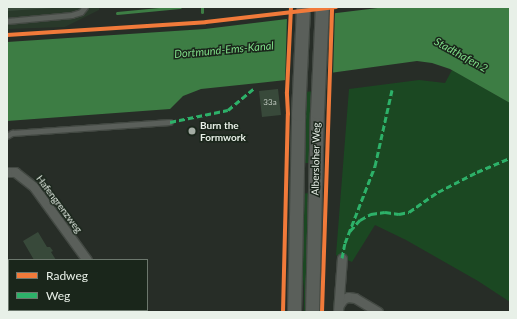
<!DOCTYPE html>
<html>
<head>
<meta charset="utf-8">
<style>
  body { margin:0 }
  #map { position:relative; width:517px; height:319px; overflow:hidden; background:#272d27; font-family:Lato,sans-serif }
  div>[style] { position:absolute }
  [style*='--x'] { left:calc(var(--x)*1px); top:calc(var(--y)*1px); width:calc(var(--w)*1px); rotate:calc(var(--a)*1deg) }
  .built>* { inset:0; background:#29392a }
  .green>* { inset:0; background:#1b4822 }
  .water>* { inset:0; background:#3d7d44 }
  .pier>* { inset:0; background:#272d27 }
  .stream>* { height:3px; margin:-1.5px; padding:0 1.5px; transform-origin:1.5px; border-radius:1.5px; background:#3d7d44 }
  .building>* { inset:0; background:#38493a }
  .roads { filter:drop-shadow(1px 0 #434943) drop-shadow(-1px 0 #434943) drop-shadow(0 1px #434943) drop-shadow(0 -1px #434943) }
  .service>* { height:4.5px; margin:-2.25px; padding:0 2.25px; transform-origin:2.25px; border-radius:2.25px; background:#5a5f5a }
  .minor>* { height:9px; margin:-4.5px; padding:0 4.5px; transform-origin:4.5px; border-radius:4.5px; background:#5a5f5a }
  .secondary>* { height:13px; margin:-6.5px; padding:0 6.5px; transform-origin:6.5px; border-radius:6.5px; background:#5a5f5a }
  .quiet>* { height:3px; margin-top:-1.5px; transform-origin:0; background:repeating-linear-gradient(90deg,#2db169 0 6px,transparent 0 9px) }
  .cycleway>* { height:4px; margin:-2px; padding:0 2px; transform-origin:2px; border-radius:2px; background:#f17a3a }
  .dots>* { width:11px; height:11px; translate:-50% -50%; box-sizing:border-box; border:2px solid #1a261b; border-radius:50% }
  span { translate:-50% -50%; white-space:nowrap; text-align:center; line-height:1.15; -webkit-text-stroke:3px #1a261b; paint-order:stroke }
  .number-label { font-size:8px; color:#bcc6bc }
  .number-label span { -webkit-text-stroke-width:0 }
  .poi-label { font-size:10px; color:#e8f0e8; font-weight:700 }
  .left { translate:0 -50%; text-align:left }
  .street-label { font-size:10px; color:#e8f0e8 }
  .water-label { font-size:11px; color:#7edc87; font-style:italic }
  .frame { position:absolute; inset:0; border:8px solid #e8f0e8; pointer-events:none }
  .legend { position:absolute; left:8px; top:259px; width:140px; height:52px; box-sizing:border-box; background:#1a261b; border:1px solid #6c776d; margin:0; padding:5px 7px; list-style:none; font-size:12px; color:#e8f0e8 }
  .legend li { display:flex; align-items:center; gap:8px; height:20px }
  .legend b { width:20px; border:1px solid #6c776d }
</style>
</head>
<body>
<div id="map">
  <div class="built">
    <i style="clip-path:polygon(7px 7px,99px 7px,99px 10px,65px 27px,7px 29px)"></i>
  </div>
  <div class="green">
    <i style="clip-path:polygon(452px 70px,510px 103px,510px 302px,478px 281px,406px 240px,375px 225px,352px 262px,336px 255px,349px 89px,419px 80px,445px 83px)"></i>
    <i style="clip-path:polygon(313px 91px,310px 163px,302px 163px,305px 92px)"></i>
    <i style="clip-path:polygon(309px 193px,307px 312px,304px 312px,304px 288px,300px 254px,301px 194px)"></i>
  </div>
  <div class="water">
    <i style="clip-path:polygon(386px 7px,510px 7px,510px 103px,450px 69px,432px 63px,417px 61px,308px 76px,286px 80px,201px 89px,183px 96px,170px 109px,7px 121px,7px 42px,205px 29px)"></i>
  </div>
  <div class="pier">
    <i style="clip-path:polygon(335px 11px,333px 75px,285px 83px,287px 17px)"></i>
  </div>
  <div class="stream">
    <i style="--x:202;--y:7;--w:5;--a:90"></i>
    <i style="--x:117;--y:13;--w:63;--a:-5.4"></i>
  </div>
  <div class="building">
    <i style="clip-path:polygon(7px 7px,53px 7px,53px 8px,7px 11px)"></i>
    <i style="clip-path:polygon(278px 89px,281px 115px,262px 117px,259px 91px)"></i>
    <i style="clip-path:polygon(38px 232px,47px 247px,50px 247px,53px 251px,51px 252px,56px 260px,34px 260px,23px 241px)"></i>
    <i style="clip-path:polygon(9px 278px,9px 310px,111px 310px,112px 312px,7px 312px,7px 279px)"></i>
  </div>
  <div class="roads">
    <div class="service">
      <i style="--x:7;--y:21;--w:65;--a:-5.3"></i>
      <i style="--x:72;--y:15;--w:9;--a:-18"></i>
      <i style="--x:81;--y:12;--w:6;--a:-51"></i>
      <i style="--x:7;--y:136;--w:6;--a:-31"></i>
      <i style="--x:12;--y:133;--w:158;--a:-4"></i>
    </div>
    <div class="minor">
      <i style="--x:7;--y:172;--w:8;--a:0"></i>
      <i style="--x:15;--y:172;--w:24;--a:38"></i>
      <i style="--x:34;--y:187;--w:90;--a:54"></i>
      <i style="--x:339;--y:305;--w:7;--a:-56"></i>
      <i style="--x:343;--y:299;--w:5;--a:-22"></i>
      <i style="--x:348;--y:297;--w:7;--a:8"></i>
      <i style="--x:355;--y:298;--w:27;--a:31"></i>
      <i style="--x:123;--y:310;--w:2;--a:63"></i>
      <i style="--x:338;--y:312;--w:54;--a:-85.8"></i>
    </div>
    <div class="secondary">
      <i style="--x:294;--y:312;--w:198;--a:-88.8"></i>
      <i style="--x:298;--y:114;--w:107;--a:-87.3"></i>
      <i style="--x:312;--y:312;--w:200;--a:-88.6"></i>
      <i style="--x:317;--y:112;--w:105;--a:-87.3"></i>
    </div>
  </div>
  <div class="quiet">
    <i style="--x:170;--y:122;--w:59;--a:-11.7"></i>
    <i style="--x:228;--y:110;--w:33;--a:-40"></i>
    <i style="--x:350;--y:231;--w:15;--a:-48"></i>
    <i style="--x:360;--y:220;--w:13;--a:-29"></i>
    <i style="--x:371;--y:214;--w:14;--a:-8"></i>
    <i style="--x:385;--y:212;--w:14;--a:8"></i>
    <i style="--x:399;--y:214;--w:10;--a:-11"></i>
    <i style="--x:409;--y:212;--w:35;--a:-35"></i>
    <i style="--x:438;--y:192;--w:44;--a:-27.1"></i>
    <i style="--x:477;--y:172;--w:36;--a:-23"></i>
    <i style="--x:342;--y:258;--w:15;--a:-79"></i>
    <i style="--x:345;--y:243;--w:83;--a:-68.7"></i>
    <i style="--x:375;--y:166;--w:78;--a:-77.4"></i>
  </div>
  <div class="cycleway">
    <i style="--x:7;--y:35;--w:199;--a:-3.7"></i>
    <i style="--x:206;--y:22;--w:131;--a:-6.6"></i>
    <i style="--x:283;--y:312;--w:198;--a:-88.6"></i>
    <i style="--x:288;--y:114;--w:22;--a:-93"></i>
    <i style="--x:287;--y:92;--w:85;--a:-87.3"></i>
    <i style="--x:322;--y:312;--w:305;--a:-88.1"></i>
  </div>
  <div class="dots">
    <i style="left:192px;top:131px;background:#a4aca4"></i>
  </div>
  <div class="number-label">
    <span style="left:270px;top:103px">33a</span>
  </div>
  <div class="poi-label">
    <span class="left" style="left:200px;top:131px">Burn the<br>Formwork</span>
  </div>
  <div class="street-label">
    <span style="left:316px;top:159px;rotate:-89deg">Albersloher Weg</span>
    <span style="left:59px;top:204px;rotate:53deg">Hafengrenzweg</span>
  </div>
  <div class="water-label">
    <span style="left:224px;top:50px;rotate:-5deg">Dortmund-Ems-Kanal</span>
    <span style="left:461px;top:55px;rotate:29deg">Stadthafen 2</span>
  </div>
  <div class="frame"></div>
  <ul class="legend">
  <li><b style="height:5px;background:#f17a3a"></b>Radweg</li>
  <li><b style="height:5px;background:#2db169"></b>Weg</li>
  </ul>
</div>
</body>
</html>
